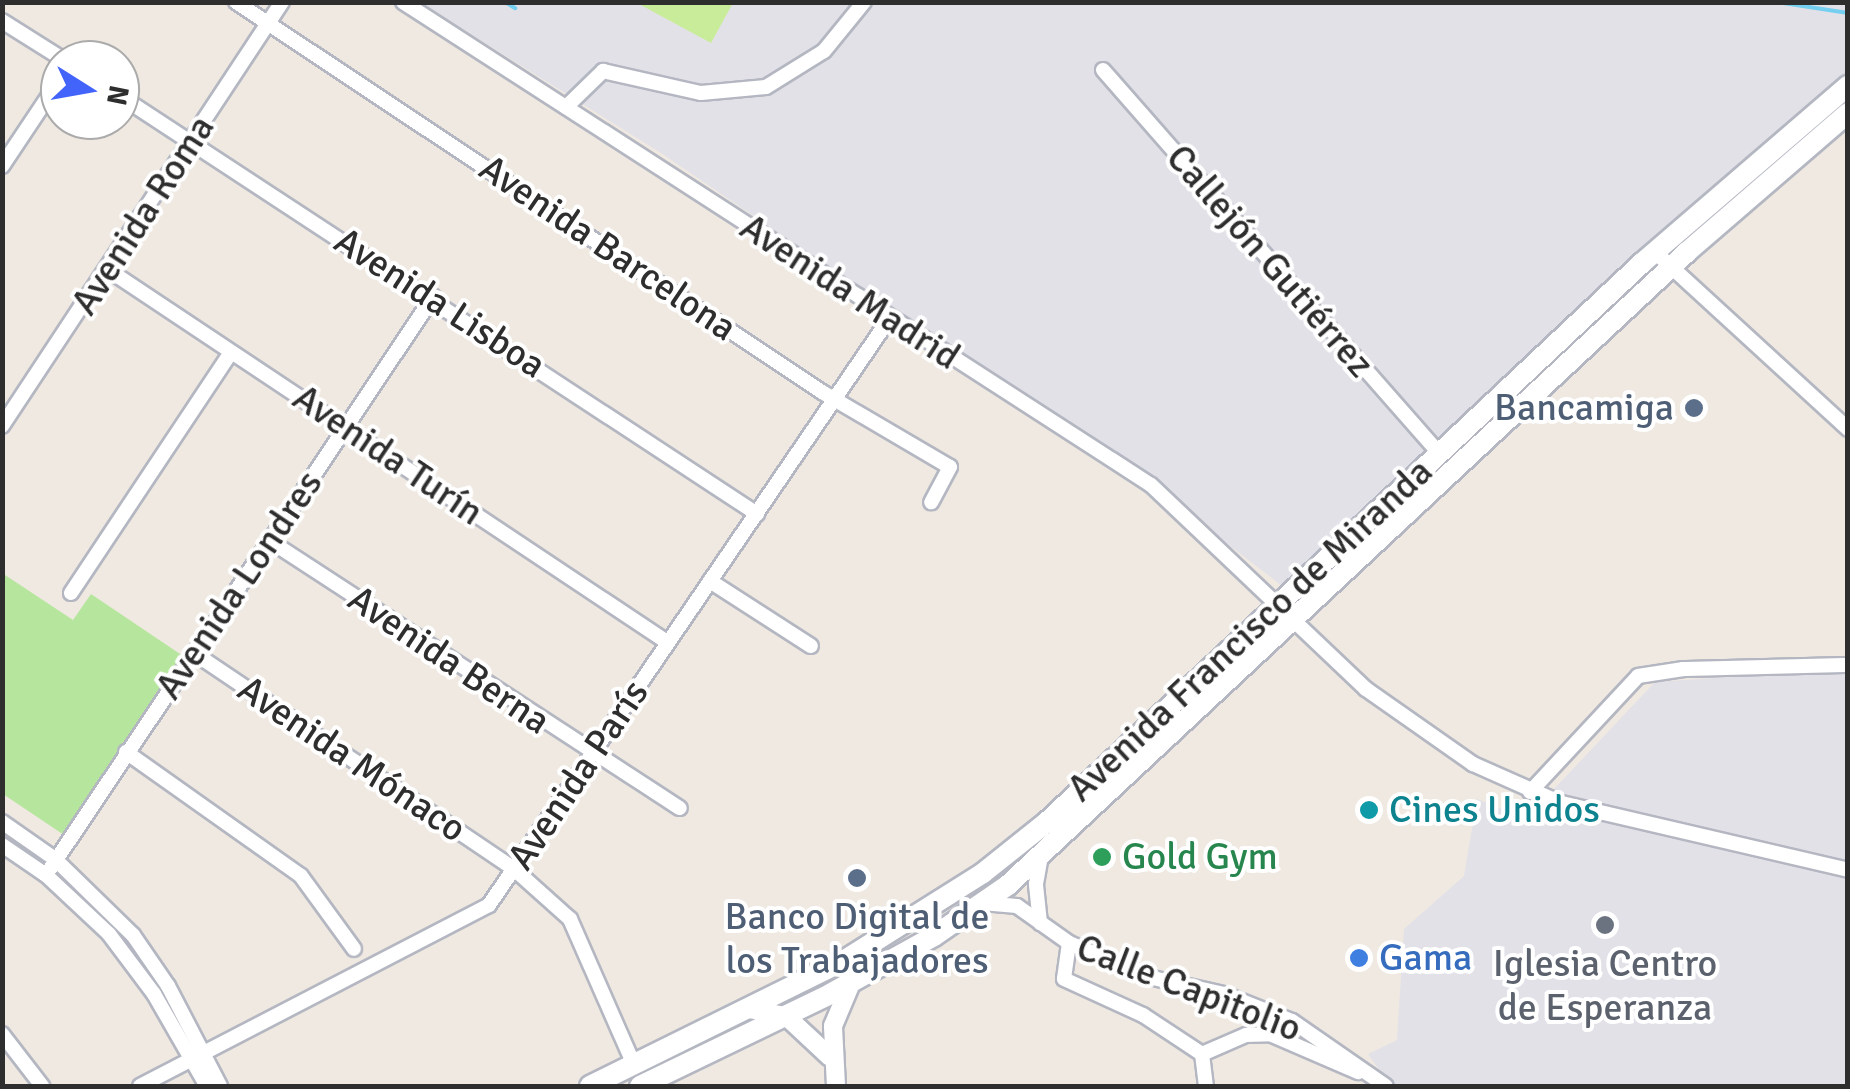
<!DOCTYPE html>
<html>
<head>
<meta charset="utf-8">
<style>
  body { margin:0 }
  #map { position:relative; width:1850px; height:1089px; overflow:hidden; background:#efe9e1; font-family:Signika,sans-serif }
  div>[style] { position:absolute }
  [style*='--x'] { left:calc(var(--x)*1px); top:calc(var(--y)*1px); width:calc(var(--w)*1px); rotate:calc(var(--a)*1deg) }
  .industrial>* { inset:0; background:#e3e1e8 }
  .green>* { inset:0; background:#b6e59e }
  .pitch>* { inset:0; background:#c9ec9a }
  .stream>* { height:4px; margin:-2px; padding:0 2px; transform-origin:2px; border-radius:2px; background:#75cff0 }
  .roads { filter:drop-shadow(2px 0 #b4b7c1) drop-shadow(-2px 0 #b4b7c1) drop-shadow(0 2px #b4b7c1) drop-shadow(0 -2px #b4b7c1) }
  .minor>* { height:14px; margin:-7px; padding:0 7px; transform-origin:7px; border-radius:7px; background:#fff }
  .tertiary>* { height:18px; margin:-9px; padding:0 9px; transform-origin:9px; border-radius:9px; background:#fff }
  .secondary>* { height:20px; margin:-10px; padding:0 10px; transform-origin:10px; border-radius:10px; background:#fff }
  .dots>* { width:28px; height:28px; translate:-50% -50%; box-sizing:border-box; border:5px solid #fff; border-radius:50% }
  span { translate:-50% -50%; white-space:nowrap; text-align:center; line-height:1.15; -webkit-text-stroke:8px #fff; paint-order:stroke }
  .street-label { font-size:38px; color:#2e2e2e }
  .service-label { font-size:38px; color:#4e5e75 }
  .right { translate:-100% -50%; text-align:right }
  .culture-label { font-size:38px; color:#0d838f }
  .left { translate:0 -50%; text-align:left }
  .leisure-label { font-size:38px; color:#27864d }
  .shop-label { font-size:38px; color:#366cbe }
  .worship-label { font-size:38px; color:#5b616d }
  .frame { position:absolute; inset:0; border:5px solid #2e2e2e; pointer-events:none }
  .north { position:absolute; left:40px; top:40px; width:100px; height:100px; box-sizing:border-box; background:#fff; border:2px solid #ababab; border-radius:50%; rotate:101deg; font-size:28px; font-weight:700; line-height:40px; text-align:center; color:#2e2e2e }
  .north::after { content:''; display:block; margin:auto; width:35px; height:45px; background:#4264fb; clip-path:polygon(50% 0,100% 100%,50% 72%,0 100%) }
</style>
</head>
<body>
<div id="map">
  <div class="industrial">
    <i style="clip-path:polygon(421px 3px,1847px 3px,1847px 75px,1704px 193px,1281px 585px,1179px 507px,664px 155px)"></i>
    <i style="clip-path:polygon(1847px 669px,1847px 1086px,1398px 1086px,1387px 1081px,1368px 1054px,1397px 1040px,1404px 929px,1464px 876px,1477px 799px,1539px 823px,1554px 789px,1655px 682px)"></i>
  </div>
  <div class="green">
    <i style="clip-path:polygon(2px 573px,73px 620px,91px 594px,183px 656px,64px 835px,3px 794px)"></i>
  </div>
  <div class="pitch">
    <i style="clip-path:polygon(637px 3px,733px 3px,711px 43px)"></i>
  </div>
  <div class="stream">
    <i style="--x:505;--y:2;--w:12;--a:31"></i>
    <i style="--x:1776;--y:2;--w:73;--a:8.7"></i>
  </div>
  <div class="roads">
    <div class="minor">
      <i style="--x:236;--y:2;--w:704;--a:33.64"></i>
      <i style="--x:822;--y:392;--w:148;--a:30.4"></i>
      <i style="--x:950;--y:467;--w:40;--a:118"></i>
      <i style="--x:403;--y:2;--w:890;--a:32.85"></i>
      <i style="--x:1151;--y:485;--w:296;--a:43.5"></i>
      <i style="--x:1366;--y:689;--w:131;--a:35"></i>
      <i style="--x:1473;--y:764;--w:96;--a:23.9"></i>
      <i style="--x:1561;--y:803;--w:295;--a:13.1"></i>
      <i style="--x:2;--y:21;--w:73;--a:32.2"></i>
      <i style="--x:1103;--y:70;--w:508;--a:48.75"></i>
      <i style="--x:120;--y:96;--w:762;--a:33.27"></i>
      <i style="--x:566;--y:107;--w:52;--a:-44.2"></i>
      <i style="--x:603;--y:71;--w:100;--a:12.7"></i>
      <i style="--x:701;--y:93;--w:65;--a:-5.3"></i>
      <i style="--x:766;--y:87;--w:68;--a:-31.8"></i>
      <i style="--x:824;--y:51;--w:63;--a:-50.8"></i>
      <i style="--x:2;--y:166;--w:105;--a:-56.3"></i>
      <i style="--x:1655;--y:252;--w:262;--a:42.5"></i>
      <i style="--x:107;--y:269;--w:673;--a:33.67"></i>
      <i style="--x:2;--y:426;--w:508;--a:-56.56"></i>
      <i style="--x:270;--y:541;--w:489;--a:33.1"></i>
      <i style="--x:710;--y:581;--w:120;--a:32.8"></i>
      <i style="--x:71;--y:593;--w:289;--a:-56.4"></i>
      <i style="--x:194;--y:653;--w:386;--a:34"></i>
      <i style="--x:514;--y:869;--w:75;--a:41.8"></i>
      <i style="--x:570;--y:919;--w:159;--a:66.3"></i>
      <i style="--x:126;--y:752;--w:214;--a:35.3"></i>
      <i style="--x:301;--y:876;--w:90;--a:54"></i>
      <i style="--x:1530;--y:792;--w:158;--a:-47"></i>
      <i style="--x:1638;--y:676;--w:46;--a:-8.8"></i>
      <i style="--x:1683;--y:669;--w:165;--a:-1.4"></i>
      <i style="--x:2;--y:822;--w:65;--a:34.9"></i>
      <i style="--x:55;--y:859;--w:109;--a:44.3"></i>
      <i style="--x:133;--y:935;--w:62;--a:55.5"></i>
      <i style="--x:168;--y:986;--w:113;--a:62.5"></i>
      <i style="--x:2;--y:845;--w:53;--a:34.3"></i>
      <i style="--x:46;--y:875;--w:86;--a:43.1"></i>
      <i style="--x:109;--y:934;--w:75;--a:53.1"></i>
      <i style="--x:154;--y:994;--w:106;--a:60.1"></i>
      <i style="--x:46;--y:875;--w:696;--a:-56.2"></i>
      <i style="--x:982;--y:903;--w:35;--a:5"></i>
      <i style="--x:1017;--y:906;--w:64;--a:35.4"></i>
      <i style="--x:1069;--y:943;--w:91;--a:22.6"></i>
      <i style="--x:1153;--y:978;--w:73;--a:12.7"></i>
      <i style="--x:1224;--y:994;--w:73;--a:21.7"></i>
      <i style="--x:1292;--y:1021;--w:114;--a:34.7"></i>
      <i style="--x:1040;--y:923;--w:39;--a:-96"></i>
      <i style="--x:1036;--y:884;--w:27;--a:-80"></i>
      <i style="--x:1069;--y:943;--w:36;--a:98"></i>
      <i style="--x:1064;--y:979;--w:87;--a:24.5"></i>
      <i style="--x:1143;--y:1015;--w:71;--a:33.5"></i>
      <i style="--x:1202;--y:1054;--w:48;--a:-23.4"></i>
      <i style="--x:1246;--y:1035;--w:24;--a:-2"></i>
      <i style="--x:1270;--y:1034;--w:96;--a:23.4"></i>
      <i style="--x:2;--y:1034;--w:66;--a:52.4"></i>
      <i style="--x:1202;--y:1054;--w:32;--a:83"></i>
      <i style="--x:140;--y:1086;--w:393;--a:-27.4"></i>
      <i style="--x:489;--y:905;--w:710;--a:-55.68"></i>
    </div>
    <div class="tertiary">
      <i style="--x:749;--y:1009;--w:38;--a:11"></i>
      <i style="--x:786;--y:1016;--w:60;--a:43"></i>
      <i style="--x:836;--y:1086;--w:60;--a:-92.9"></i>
      <i style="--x:833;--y:1026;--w:49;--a:-67.1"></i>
    </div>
    <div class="secondary">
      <i style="--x:590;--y:1086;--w:284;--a:-26.3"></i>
      <i style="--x:845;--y:960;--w:163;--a:-32.2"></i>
      <i style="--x:983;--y:873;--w:82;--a:-38.6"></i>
      <i style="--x:1047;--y:822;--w:816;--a:-43.21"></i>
      <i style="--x:1642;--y:263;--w:272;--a:-40.7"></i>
      <i style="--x:640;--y:1086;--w:211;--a:-25.8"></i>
      <i style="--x:830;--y:994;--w:119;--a:-29.1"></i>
      <i style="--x:934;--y:936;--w:90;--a:-34.6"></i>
      <i style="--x:1008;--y:885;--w:928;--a:-42.99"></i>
      <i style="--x:1687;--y:252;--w:213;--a:-40.8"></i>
    </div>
  </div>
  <div class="dots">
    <i style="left:1694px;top:408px;background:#5c6f8a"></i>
    <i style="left:1369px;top:810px;background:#0f9aa8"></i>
    <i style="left:1102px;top:857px;background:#2e9e5b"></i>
    <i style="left:857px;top:878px;background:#5c6f8a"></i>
    <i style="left:1605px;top:925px;background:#6b7280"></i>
    <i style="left:1359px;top:958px;background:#3f7fe0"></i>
  </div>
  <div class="street-label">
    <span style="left:143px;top:215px;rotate:-57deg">Avenida Roma</span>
    <span style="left:608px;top:248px;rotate:34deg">Avenida Barcelona</span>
    <span style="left:1270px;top:261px;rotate:49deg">Callejón Gutiérrez</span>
    <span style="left:850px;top:292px;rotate:33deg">Avenida Madrid</span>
    <span style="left:440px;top:303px;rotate:33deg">Avenida Lisboa</span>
    <span style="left:388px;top:455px;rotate:34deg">Avenida Turín</span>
    <span style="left:239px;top:585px;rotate:-56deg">Avenida Londres</span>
    <span style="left:1250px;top:630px;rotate:-43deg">Avenida Francisco de Miranda</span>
    <span style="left:449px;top:660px;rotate:34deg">Avenida Berna</span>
    <span style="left:352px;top:759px;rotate:34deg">Avenida Mónaco</span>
    <span style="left:578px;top:775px;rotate:-56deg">Avenida París</span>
    <span style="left:1189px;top:988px;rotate:21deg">Calle Capitolio</span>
  </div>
  <div class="service-label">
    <span class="right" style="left:1674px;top:408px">Bancamiga</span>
    <span style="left:857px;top:939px">Banco Digital de<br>los Trabajadores</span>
  </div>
  <div class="culture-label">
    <span class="left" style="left:1389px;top:810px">Cines Unidos</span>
  </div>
  <div class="leisure-label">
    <span class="left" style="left:1122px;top:857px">Gold Gym</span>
  </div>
  <div class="shop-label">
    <span class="left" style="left:1379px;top:958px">Gama</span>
  </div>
  <div class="worship-label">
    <span style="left:1605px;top:986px">Iglesia Centro<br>de Esperanza</span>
  </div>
  <div class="frame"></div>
  <div class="north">N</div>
</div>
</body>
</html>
